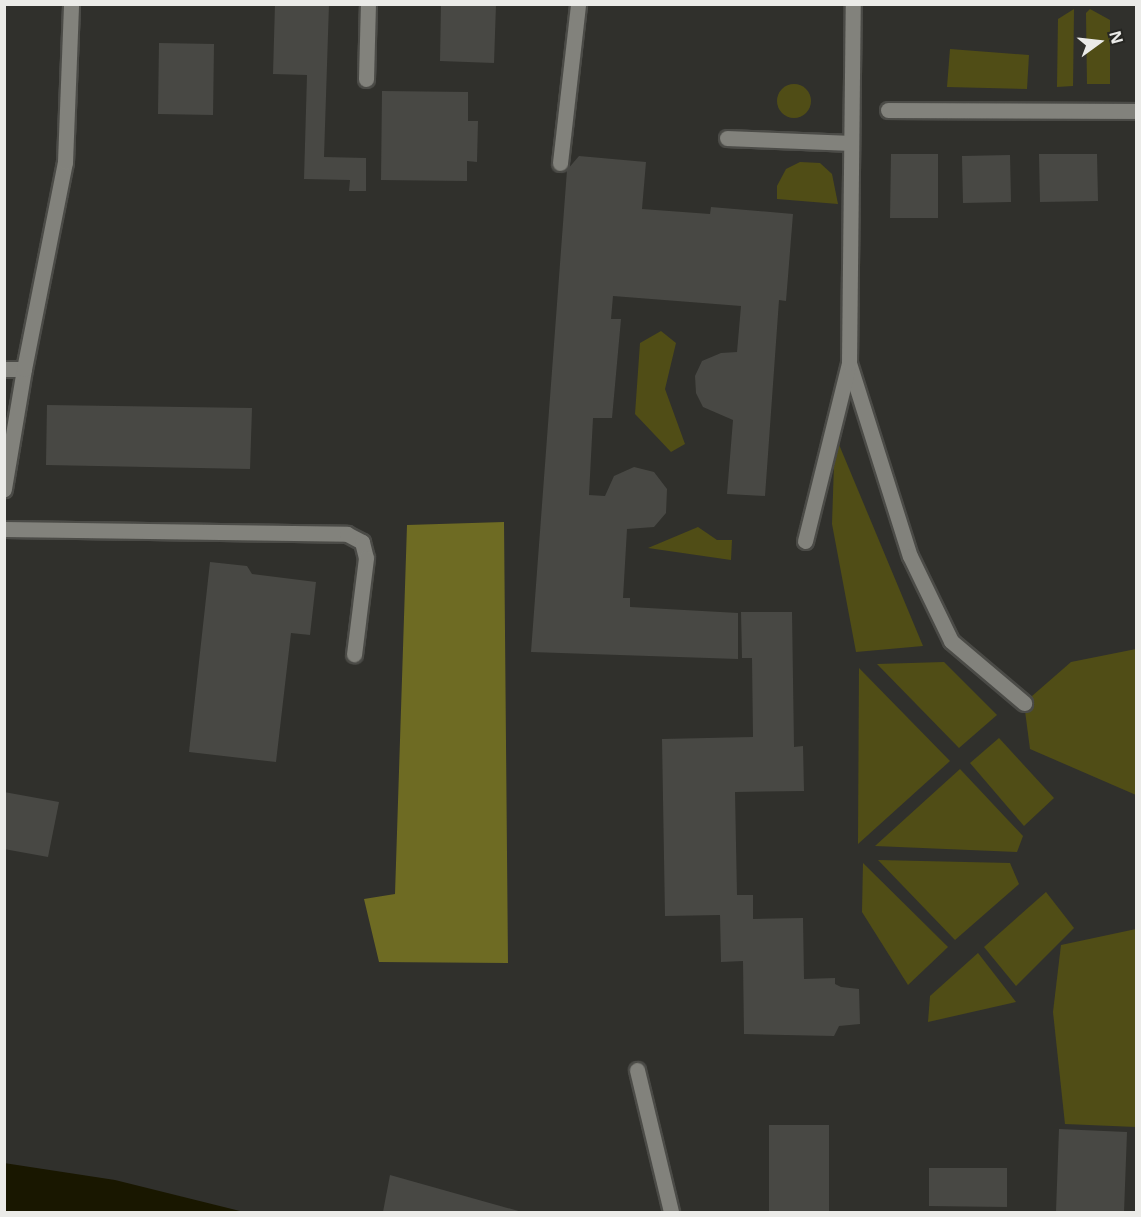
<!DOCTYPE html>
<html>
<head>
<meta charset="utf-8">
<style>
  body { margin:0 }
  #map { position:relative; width:1141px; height:1217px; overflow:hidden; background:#30302c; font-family:"Open Sans",sans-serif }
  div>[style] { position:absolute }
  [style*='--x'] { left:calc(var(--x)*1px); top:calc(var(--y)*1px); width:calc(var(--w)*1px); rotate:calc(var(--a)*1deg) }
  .green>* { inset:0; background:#504d16 }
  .round { border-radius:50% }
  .forest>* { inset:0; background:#6e6b23 }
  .water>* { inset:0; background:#191700 }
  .building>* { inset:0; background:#484844 }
  .roads { filter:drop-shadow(2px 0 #4b4b47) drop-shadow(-2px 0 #4b4b47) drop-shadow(0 2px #4b4b47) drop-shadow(0 -2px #4b4b47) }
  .minor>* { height:15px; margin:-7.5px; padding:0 7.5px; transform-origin:7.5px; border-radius:7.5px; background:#82827c }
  span { translate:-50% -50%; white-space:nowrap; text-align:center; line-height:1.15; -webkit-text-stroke:4.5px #262622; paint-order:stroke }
  .frame { position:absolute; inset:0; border:6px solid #ebebe8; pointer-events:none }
  .north { position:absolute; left:1069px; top:12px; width:60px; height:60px; -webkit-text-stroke:4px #262622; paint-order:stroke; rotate:75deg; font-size:16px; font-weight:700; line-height:24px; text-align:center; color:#ebebe8 }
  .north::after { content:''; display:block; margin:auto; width:21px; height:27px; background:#ebebe8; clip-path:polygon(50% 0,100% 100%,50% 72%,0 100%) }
</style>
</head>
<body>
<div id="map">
  <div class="green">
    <i style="clip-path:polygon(1074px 9px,1073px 86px,1057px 87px,1058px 19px)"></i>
    <i style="clip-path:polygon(1090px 9px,1110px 20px,1110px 84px,1087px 84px,1086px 13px)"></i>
    <i style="clip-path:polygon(950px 49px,1029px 55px,1027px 89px,947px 87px)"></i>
    <i class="round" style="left:777px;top:84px;width:34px;height:34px"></i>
    <i style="clip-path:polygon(800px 162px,820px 163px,832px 174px,838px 204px,777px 199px,777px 186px,786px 169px)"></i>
    <i style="clip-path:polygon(661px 331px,676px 343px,665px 389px,685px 444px,671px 452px,635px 414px,640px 343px)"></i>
    <i style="clip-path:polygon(835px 435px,923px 646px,856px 652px,832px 524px)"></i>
    <i style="clip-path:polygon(698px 527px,717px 540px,732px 540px,731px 560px,648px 548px)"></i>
    <i style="clip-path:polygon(1136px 649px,1136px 795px,1030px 749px,1024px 703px,1071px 662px)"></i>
    <i style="clip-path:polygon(944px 662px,997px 715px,959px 748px,877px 664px)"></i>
    <i style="clip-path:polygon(859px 668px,950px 761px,858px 844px)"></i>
    <i style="clip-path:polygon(999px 738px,1054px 798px,1024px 826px,970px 763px)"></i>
    <i style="clip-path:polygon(960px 769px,1023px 836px,1017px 852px,875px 846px)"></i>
    <i style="clip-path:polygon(878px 860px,1010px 863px,1019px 884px,955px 940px)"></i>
    <i style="clip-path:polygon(863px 863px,948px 947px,908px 985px,862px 912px)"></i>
    <i style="clip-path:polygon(1046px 892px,1074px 928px,1016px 986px,984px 947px)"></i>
    <i style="clip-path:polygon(1136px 929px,1136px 1127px,1065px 1124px,1053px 1012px,1061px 945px)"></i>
    <i style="clip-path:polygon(978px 953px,1016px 1002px,928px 1022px,930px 996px)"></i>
  </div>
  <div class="forest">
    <i style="clip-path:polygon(504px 522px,508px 963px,379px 962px,364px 899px,395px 894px,407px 525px)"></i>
  </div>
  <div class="water">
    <i style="clip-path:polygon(4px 1163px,115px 1180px,244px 1212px,5px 1212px)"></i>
  </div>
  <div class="building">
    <i style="clip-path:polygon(275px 4px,329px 4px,324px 157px,366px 158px,366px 191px,349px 191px,350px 180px,304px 179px,307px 75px,273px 74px)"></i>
    <i style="clip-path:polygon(441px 4px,496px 4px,494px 63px,440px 61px)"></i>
    <i style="clip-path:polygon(159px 43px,214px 44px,213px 115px,158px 114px)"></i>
    <i style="clip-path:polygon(382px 91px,468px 92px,468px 121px,478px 121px,477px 162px,467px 161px,467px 181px,381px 180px)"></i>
    <i style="clip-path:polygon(891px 154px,938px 154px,938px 218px,890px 218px)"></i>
    <i style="clip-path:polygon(1039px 154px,1097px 154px,1098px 201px,1040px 202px)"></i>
    <i style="clip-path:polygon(1010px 155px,1011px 202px,963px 203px,962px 156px)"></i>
    <i style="clip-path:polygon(579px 156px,646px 162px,642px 209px,710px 214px,711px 207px,793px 214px,786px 301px,779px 300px,765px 496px,727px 494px,733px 420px,703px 407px,696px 393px,695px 376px,702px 361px,721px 353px,737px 352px,741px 306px,613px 296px,611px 319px,621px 319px,612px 418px,593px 418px,589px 495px,605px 496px,614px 476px,634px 467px,654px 472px,667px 489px,666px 513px,654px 527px,627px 529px,623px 598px,630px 598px,630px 607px,738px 613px,738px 659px,531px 652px,567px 170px)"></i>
    <i style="clip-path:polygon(47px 405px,252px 408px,250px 469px,46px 465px)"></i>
    <i style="clip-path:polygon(210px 562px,247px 566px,252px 574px,316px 582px,310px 635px,291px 633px,276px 762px,189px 752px)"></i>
    <i style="clip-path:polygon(741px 612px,792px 612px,794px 747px,803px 746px,804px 791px,735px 792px,737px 895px,753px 895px,753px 919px,803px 918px,804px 979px,835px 978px,835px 984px,841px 987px,859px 989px,860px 1024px,839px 1026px,834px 1036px,744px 1034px,743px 961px,721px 962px,720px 915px,665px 916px,662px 739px,753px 737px,752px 658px,742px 658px)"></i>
    <i style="clip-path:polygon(4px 792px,59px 802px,48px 857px,4px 849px)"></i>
    <i style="clip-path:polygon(769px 1125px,829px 1125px,829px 1212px,769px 1212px)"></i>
    <i style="clip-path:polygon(1059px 1129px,1127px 1132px,1124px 1212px,1056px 1212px)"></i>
    <i style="clip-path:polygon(929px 1168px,1007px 1168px,1007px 1207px,929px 1206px)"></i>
    <i style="clip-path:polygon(390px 1175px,522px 1212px,383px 1212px)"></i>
  </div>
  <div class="roads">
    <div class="minor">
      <i style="--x:366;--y:79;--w:75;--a:-88.5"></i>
      <i style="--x:888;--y:110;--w:248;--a:0.2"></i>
      <i style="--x:727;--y:138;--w:124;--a:2.3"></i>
      <i style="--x:560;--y:163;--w:160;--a:-83.5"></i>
      <i style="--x:849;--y:363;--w:202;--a:72.5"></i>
      <i style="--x:910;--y:556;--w:94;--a:64.2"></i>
      <i style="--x:951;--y:641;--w:96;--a:40.3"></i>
      <i style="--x:4;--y:369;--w:20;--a:0"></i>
      <i style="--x:24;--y:369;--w:122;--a:99.5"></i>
      <i style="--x:24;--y:369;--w:211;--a:-78.8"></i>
      <i style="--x:65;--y:162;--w:158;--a:-87.8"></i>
      <i style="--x:4;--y:529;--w:343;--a:0.8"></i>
      <i style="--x:347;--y:534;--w:17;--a:28"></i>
      <i style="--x:362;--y:542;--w:16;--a:76"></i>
      <i style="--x:366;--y:558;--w:97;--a:97.1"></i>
      <i style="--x:805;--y:541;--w:183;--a:-76.1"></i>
      <i style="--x:849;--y:363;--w:359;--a:-89.4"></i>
      <i style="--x:637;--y:1070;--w:146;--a:76.5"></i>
    </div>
  </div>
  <div class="frame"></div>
  <div class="north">N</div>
</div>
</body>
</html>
